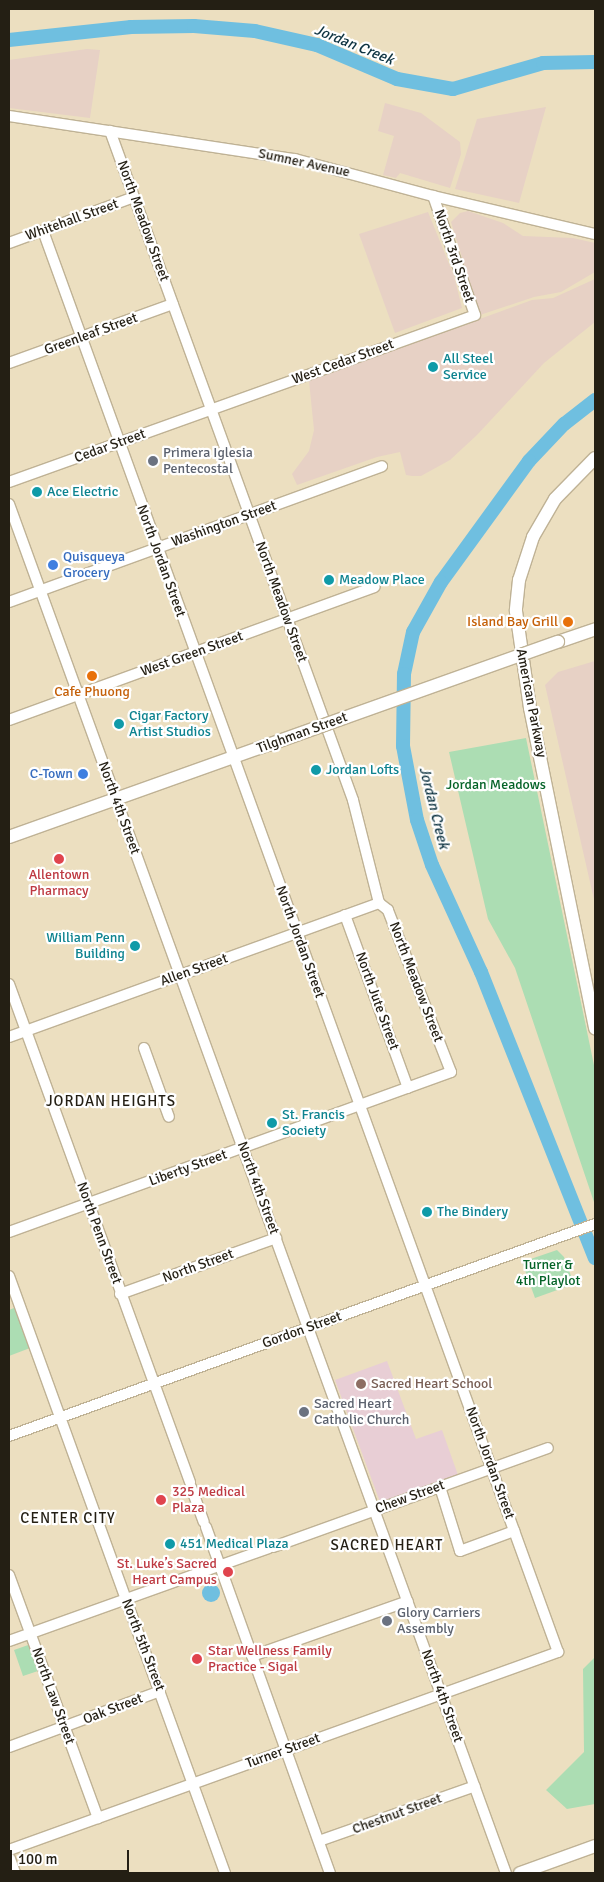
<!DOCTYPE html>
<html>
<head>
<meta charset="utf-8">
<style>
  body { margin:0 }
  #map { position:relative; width:604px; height:1882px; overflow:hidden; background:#ecdfc0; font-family:Signika,sans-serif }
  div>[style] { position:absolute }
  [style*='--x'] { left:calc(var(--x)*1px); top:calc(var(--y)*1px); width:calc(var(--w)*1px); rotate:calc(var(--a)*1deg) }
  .industrial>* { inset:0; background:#e7d1c5 }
  .education>* { inset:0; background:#e8ced5 }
  .green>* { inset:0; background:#acddb3 }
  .water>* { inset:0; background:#6fbfe0 }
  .round { border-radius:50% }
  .river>* { height:14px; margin:-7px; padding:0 7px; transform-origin:7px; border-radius:7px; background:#6fbfe0 }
  .roads { filter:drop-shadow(1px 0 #bfb295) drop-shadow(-1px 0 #bfb295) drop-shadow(0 1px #bfb295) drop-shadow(0 -1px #bfb295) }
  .minor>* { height:10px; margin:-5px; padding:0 5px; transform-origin:5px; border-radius:5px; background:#fff }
  .major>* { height:12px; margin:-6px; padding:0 6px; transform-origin:6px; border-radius:6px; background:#fff }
  .bridges { filter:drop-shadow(1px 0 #bfb295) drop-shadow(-1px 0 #bfb295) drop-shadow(0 1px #bfb295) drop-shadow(0 -1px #bfb295) }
  .major-bridge>* { height:12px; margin:-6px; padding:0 6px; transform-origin:6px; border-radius:6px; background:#fff }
  .dots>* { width:14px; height:14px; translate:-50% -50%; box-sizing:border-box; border:2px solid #fff; border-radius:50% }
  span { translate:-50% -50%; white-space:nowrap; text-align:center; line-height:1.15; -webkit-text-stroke:4.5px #fff; paint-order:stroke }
  .street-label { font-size:14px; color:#241f14 }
  .culture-label { font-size:14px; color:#0d838f }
  .left { translate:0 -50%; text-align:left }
  .right { translate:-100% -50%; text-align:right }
  .worship-label { font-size:14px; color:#5b616d }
  .shop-label { font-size:14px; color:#366cbe }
  .food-label { font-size:14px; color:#c56008 }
  .park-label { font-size:14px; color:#056328 }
  .health-label { font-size:14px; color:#be3a42 }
  .education-label { font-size:14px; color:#785e54 }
  .water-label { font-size:15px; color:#0f3442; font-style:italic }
  .neighbourhood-label { font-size:15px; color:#241f14; letter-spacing:1px }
  .frame { position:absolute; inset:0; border:10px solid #241f14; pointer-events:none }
  .scale { position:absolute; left:10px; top:1850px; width:119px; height:22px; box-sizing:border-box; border:2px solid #241f14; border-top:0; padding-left:6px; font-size:15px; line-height:18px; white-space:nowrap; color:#241f14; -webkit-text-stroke:4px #fff; paint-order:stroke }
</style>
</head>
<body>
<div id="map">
  <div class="industrial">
    <i style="clip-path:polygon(87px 49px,100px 50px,90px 118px,9px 108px,9px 60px)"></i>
    <i style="clip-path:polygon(385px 103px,421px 113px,460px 142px,461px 154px,450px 188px,400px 173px,396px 178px,383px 175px,394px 136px,378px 131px)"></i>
    <i style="clip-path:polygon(546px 107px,519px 203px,455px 189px,477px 119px)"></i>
    <i style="clip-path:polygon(468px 211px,503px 223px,523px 236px,573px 238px,595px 243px,595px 272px,561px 292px,534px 297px,480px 315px,451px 222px,460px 213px)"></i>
    <i style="clip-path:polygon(428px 212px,454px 276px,462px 308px,395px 333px,359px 234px)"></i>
    <i style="clip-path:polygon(595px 279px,595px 322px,544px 363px,477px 435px,450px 460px,421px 476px,412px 476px,406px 475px,400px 452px,377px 457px,297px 485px,292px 474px,309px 451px,314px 430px,309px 381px,532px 300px,553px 298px)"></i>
    <i style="clip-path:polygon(595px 661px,595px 904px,545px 685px,558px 672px)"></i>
  </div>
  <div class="education">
    <i style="clip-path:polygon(387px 1361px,416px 1439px,442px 1430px,458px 1475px,380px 1502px,335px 1380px)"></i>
  </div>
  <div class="green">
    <i style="clip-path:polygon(526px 738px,595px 1070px,595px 1205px,515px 968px,488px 919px,449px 752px)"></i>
    <i style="clip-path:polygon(557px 1250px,564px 1257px,574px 1284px,535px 1298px,522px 1262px)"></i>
    <i style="clip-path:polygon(14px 1308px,30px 1348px,9px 1356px,9px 1310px)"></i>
    <i style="clip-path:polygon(31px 1644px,41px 1670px,23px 1676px,14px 1650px)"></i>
    <i style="clip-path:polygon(595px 1657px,595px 1804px,567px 1809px,546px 1790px,584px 1752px,583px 1669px)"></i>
  </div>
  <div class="water">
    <i class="round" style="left:202px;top:1584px;width:18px;height:18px"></i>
  </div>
  <div class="river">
    <i style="--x:9;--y:40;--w:123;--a:-6.1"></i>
    <i style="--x:131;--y:27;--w:63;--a:-0.9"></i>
    <i style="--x:194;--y:26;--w:61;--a:4.7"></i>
    <i style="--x:255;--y:31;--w:64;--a:12.7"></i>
    <i style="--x:317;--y:45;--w:87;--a:23"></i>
    <i style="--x:397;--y:79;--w:57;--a:10.1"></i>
    <i style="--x:453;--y:89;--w:94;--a:-16.1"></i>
    <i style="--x:543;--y:63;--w:52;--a:-1.1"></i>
    <i style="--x:595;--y:400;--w:39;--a:142"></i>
    <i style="--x:564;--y:424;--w:51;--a:133.4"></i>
    <i style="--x:529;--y:461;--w:150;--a:126"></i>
    <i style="--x:441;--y:582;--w:57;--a:119.2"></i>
    <i style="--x:413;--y:632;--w:43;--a:102.1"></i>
    <i style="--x:404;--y:674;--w:72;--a:90.8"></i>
    <i style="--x:403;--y:746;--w:75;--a:79.3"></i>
    <i style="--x:417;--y:820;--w:47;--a:71.6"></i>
    <i style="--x:432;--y:865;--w:118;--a:65.4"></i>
    <i style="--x:481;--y:972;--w:308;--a:68.3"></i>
  </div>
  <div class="roads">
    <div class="minor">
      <i style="--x:9;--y:116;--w:289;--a:8.6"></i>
      <i style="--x:295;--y:159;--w:143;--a:15"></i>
      <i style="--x:433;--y:196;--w:166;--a:13.2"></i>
      <i style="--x:9;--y:243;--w:133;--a:-20.2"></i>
      <i style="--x:9;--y:363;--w:174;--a:-19.8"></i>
      <i style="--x:9;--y:482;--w:495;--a:-19.7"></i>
      <i style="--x:475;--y:315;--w:126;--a:-109.4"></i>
      <i style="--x:9;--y:504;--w:1456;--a:70.05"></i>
      <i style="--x:9;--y:602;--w:397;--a:-20"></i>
      <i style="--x:9;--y:720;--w:389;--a:-20"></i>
      <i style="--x:345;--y:915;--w:184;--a:70"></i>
      <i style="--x:9;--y:984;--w:530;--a:70.03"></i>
      <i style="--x:9;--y:1037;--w:394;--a:-19.9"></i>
      <i style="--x:144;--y:1048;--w:73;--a:70.1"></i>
      <i style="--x:9;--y:1232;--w:470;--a:-19.9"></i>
      <i style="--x:451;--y:1072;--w:174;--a:-111.3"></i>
      <i style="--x:388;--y:910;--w:11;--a:-142"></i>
      <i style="--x:379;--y:903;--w:106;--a:-104.2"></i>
      <i style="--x:353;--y:800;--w:712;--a:-109.96"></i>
      <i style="--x:9;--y:1276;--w:635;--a:70.11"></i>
      <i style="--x:120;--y:1294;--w:166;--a:-19.7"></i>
      <i style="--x:9;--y:1436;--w:623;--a:-19.89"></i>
      <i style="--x:191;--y:1487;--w:37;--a:70"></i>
      <i style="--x:440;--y:1487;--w:67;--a:72.6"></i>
      <i style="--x:460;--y:1551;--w:58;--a:-20.3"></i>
      <i style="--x:206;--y:1527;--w:368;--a:70.3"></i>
      <i style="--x:273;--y:1547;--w:292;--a:-19.8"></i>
      <i style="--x:9;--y:1575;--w:259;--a:69.9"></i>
      <i style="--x:9;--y:1641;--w:276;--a:-19.7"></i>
      <i style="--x:252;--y:1656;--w:165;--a:-19.4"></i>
      <i style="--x:9;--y:1747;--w:161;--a:-20.3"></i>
      <i style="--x:319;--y:1841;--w:165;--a:-19.4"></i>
      <i style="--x:9;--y:1850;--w:584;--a:-19.83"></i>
      <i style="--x:558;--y:1652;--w:1511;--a:-109.92"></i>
    </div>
    <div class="major">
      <i style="--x:595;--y:458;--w:57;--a:134.3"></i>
      <i style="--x:555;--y:499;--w:44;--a:120.1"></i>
      <i style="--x:533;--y:537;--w:45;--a:108"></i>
      <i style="--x:519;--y:580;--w:31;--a:96"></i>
      <i style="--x:516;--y:611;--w:98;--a:81.8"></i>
      <i style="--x:530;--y:708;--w:327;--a:78.5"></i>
      <i style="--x:558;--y:642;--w:39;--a:-19"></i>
      <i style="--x:9;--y:837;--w:275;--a:-19.6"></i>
      <i style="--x:9;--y:1859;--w:15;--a:70"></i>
      <i style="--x:520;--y:1873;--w:80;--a:-19.8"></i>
    </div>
  </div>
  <div class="bridges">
    <div class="major-bridge">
      <i style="--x:268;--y:745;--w:308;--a:-19.6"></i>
    </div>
  </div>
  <div class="dots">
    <i style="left:433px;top:367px;background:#0f9aa8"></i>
    <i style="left:153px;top:461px;background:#6b7280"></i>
    <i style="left:37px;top:492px;background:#0f9aa8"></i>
    <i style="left:53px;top:565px;background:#3f7fe0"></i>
    <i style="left:329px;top:580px;background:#0f9aa8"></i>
    <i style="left:568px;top:622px;background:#e8710a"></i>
    <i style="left:92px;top:676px;background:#e8710a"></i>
    <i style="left:119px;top:724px;background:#0f9aa8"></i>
    <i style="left:316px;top:770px;background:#0f9aa8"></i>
    <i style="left:83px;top:774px;background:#3f7fe0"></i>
    <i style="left:59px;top:859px;background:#e0444e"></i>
    <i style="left:135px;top:946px;background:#0f9aa8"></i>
    <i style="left:272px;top:1123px;background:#0f9aa8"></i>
    <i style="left:427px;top:1212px;background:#0f9aa8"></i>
    <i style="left:361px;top:1384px;background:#8d6e63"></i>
    <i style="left:304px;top:1412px;background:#6b7280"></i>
    <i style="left:161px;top:1500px;background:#e0444e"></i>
    <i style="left:170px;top:1544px;background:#0f9aa8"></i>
    <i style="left:228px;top:1572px;background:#e0444e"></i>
    <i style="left:387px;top:1621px;background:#6b7280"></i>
    <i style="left:197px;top:1659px;background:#e0444e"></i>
  </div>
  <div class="street-label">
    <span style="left:304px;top:163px;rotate:12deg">Sumner Avenue</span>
    <span style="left:72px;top:220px;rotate:-20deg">Whitehall Street</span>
    <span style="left:143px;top:221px;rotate:70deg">North Meadow Street</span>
    <span style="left:454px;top:256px;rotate:71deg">North 3rd Street</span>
    <span style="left:91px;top:334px;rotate:-20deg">Greenleaf Street</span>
    <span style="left:343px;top:362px;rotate:-20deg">West Cedar Street</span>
    <span style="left:110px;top:446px;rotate:-20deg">Cedar Street</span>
    <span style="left:224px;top:524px;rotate:-20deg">Washington Street</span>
    <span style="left:161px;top:561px;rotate:70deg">North Jordan Street</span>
    <span style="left:281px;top:602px;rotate:70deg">North Meadow Street</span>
    <span style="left:192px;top:654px;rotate:-20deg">West Green Street</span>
    <span style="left:531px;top:703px;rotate:79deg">American Parkway</span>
    <span style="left:302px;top:733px;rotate:-20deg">Tilghman Street</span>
    <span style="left:119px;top:808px;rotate:70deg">North 4th Street</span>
    <span style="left:300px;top:942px;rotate:70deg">North Jordan Street</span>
    <span style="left:194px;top:970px;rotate:-20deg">Allen Street</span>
    <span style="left:416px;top:982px;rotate:69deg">North Meadow Street</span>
    <span style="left:377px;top:1001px;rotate:70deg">North Jute Street</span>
    <span style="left:188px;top:1168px;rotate:-20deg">Liberty Street</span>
    <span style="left:258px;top:1188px;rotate:70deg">North 4th Street</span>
    <span style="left:99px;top:1233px;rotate:70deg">North Penn Street</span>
    <span style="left:198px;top:1266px;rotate:-20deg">North Street</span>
    <span style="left:302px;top:1330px;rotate:-20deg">Gordon Street</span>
    <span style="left:490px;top:1463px;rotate:70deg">North Jordan Street</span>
    <span style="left:410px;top:1497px;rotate:-20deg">Chew Street</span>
    <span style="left:143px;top:1645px;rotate:69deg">North 5th Street</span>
    <span style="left:53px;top:1696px;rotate:70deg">North Law Street</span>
    <span style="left:442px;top:1696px;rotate:70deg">North 4th Street</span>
    <span style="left:113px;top:1709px;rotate:-21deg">Oak Street</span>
    <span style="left:283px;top:1751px;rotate:-20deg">Turner Street</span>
    <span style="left:397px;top:1814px;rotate:-20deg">Chestnut Street</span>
  </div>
  <div class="culture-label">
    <span class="left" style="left:443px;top:367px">All Steel<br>Service</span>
    <span class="left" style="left:47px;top:492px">Ace Electric</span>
    <span class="left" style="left:339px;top:580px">Meadow Place</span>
    <span class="left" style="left:129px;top:724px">Cigar Factory<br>Artist Studios</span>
    <span class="left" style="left:326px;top:770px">Jordan Lofts</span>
    <span class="right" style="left:125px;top:946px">William Penn<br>Building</span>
    <span class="left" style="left:282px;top:1123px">St. Francis<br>Society</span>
    <span class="left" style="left:437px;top:1212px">The Bindery</span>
    <span class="left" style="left:180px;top:1544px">451 Medical Plaza</span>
  </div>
  <div class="worship-label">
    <span class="left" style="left:163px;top:461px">Primera Iglesia<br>Pentecostal</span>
    <span class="left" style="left:314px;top:1412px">Sacred Heart<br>Catholic Church</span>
    <span class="left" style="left:397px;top:1621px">Glory Carriers<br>Assembly</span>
  </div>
  <div class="shop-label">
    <span class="left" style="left:63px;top:565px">Quisqueya<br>Grocery</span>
    <span class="right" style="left:73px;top:774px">C-Town</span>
  </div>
  <div class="food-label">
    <span class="right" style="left:558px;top:622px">Island Bay Grill</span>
    <span style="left:92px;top:692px">Cafe Phuong</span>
  </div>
  <div class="park-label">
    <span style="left:496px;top:785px">Jordan Meadows</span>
    <span style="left:548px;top:1273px">Turner &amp;<br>4th Playlot</span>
  </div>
  <div class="health-label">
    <span style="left:59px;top:883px">Allentown<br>Pharmacy</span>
    <span class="left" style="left:172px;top:1500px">325 Medical<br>Plaza</span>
    <span class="right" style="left:217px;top:1572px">St. Luke’s Sacred<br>Heart Campus</span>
    <span class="left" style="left:208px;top:1659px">Star Wellness Family<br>Practice - Sigal</span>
  </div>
  <div class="education-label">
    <span class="left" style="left:371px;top:1384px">Sacred Heart School</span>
  </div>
  <div class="water-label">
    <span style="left:354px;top:45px;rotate:22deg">Jordan Creek</span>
    <span style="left:434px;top:808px;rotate:76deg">Jordan Creek</span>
  </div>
  <div class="neighbourhood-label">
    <span style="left:111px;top:1102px">JORDAN HEIGHTS</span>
    <span style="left:68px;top:1519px">CENTER CITY</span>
    <span style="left:387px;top:1546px">SACRED HEART</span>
  </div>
  <div class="frame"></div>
  <div class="scale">100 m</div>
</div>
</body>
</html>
